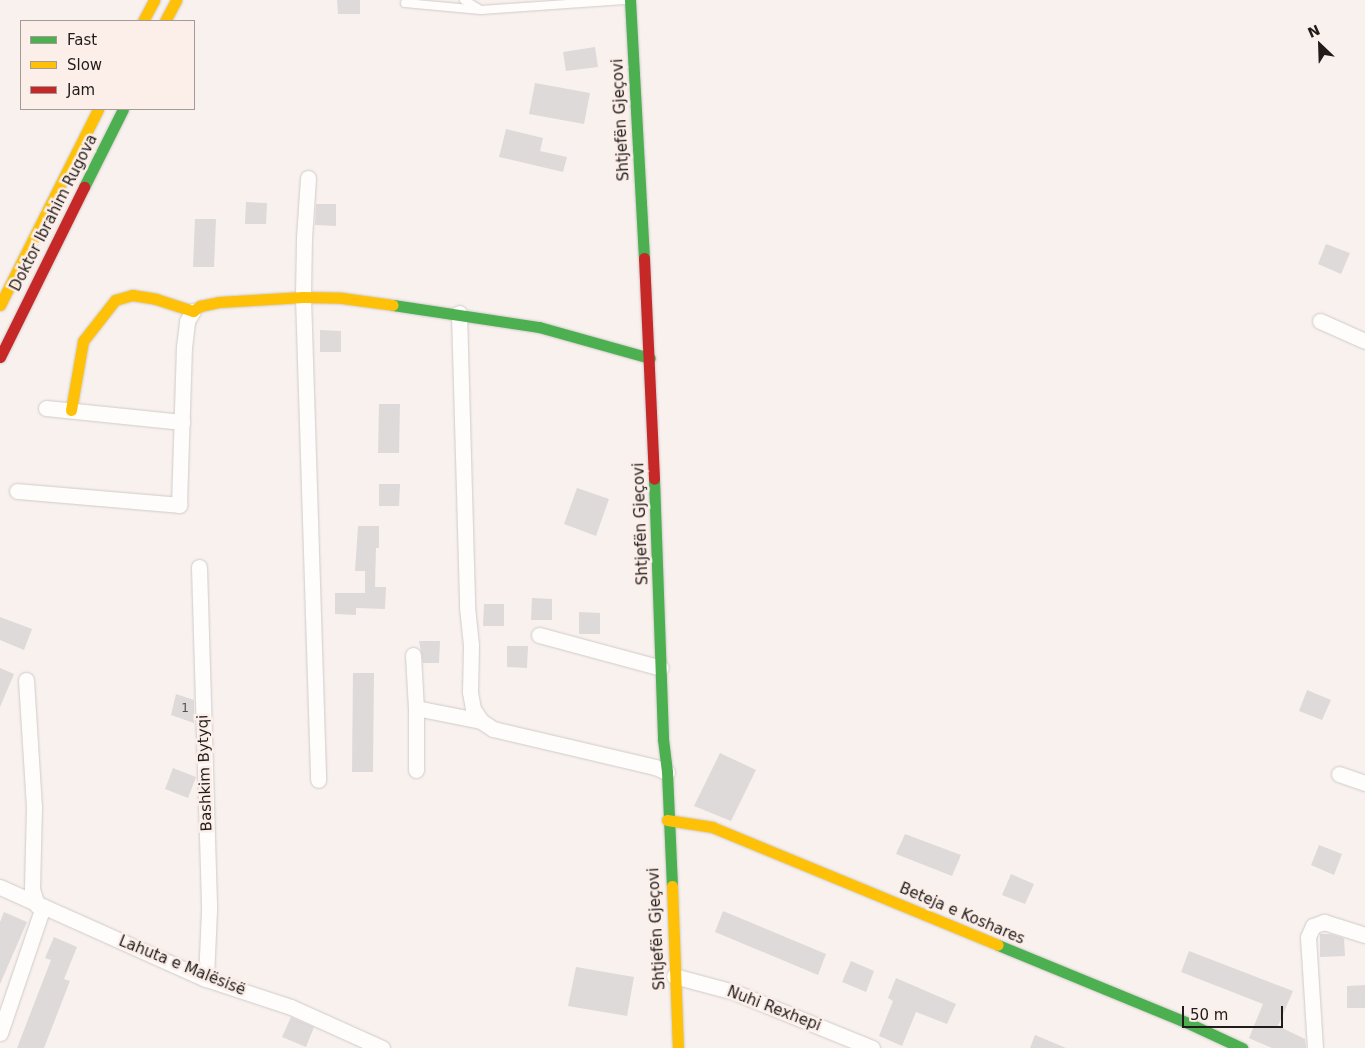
<!DOCTYPE html>
<html>
<head>
<meta charset="utf-8">
<style>
  body { margin:0 }
  #map { position:relative; width:1365px; height:1048px; overflow:hidden; background:#f8f1ee; font-family:"DejaVu Sans",sans-serif }
  div>[style] { position:absolute }
  [style*='--x'] { left:calc(var(--x)*1px); top:calc(var(--y)*1px); width:calc(var(--w)*1px); rotate:calc(var(--a)*1deg) }
  .building>* { inset:0; background:#dedada }
  .roads { filter:drop-shadow(0 0 1px #d0cbc9) drop-shadow(0 0 1px #d0cbc9) }
  .lane>* { height:8px; margin:-4px; padding:0 4px; transform-origin:4px; border-radius:4px; background:#fefdfc }
  .street>* { height:15px; margin:-7.5px; padding:0 7.5px; transform-origin:7.5px; border-radius:7.5px; background:#fefdfc }
  .fast>* { height:11px; margin:-5.5px; padding:0 5.5px; transform-origin:5.5px; border-radius:5.5px; background:#4caf50 }
  .slow>* { height:11px; margin:-5.5px; padding:0 5.5px; transform-origin:5.5px; border-radius:5.5px; background:#ffc107 }
  .jam>* { height:11px; margin:-5.5px; padding:0 5.5px; transform-origin:5.5px; border-radius:5.5px; background:#c62828 }
  span { translate:-50% -50%; white-space:nowrap; text-align:center; line-height:1.15; -webkit-text-stroke:5px #fcefea; paint-order:stroke }
  .number-label { font-size:12px; color:#524e4c }
  .number-label span { -webkit-text-stroke-width:0 }
  .street-label { font-size:15px; color:#211c1a }
  .legend { position:absolute; left:20px; top:20px; width:175px; height:90px; box-sizing:border-box; background:#fcefea; border:1px solid #a49b97; margin:0; padding:6px 9px; list-style:none; font-size:15px; color:#211c1a }
  .legend li { display:flex; align-items:center; gap:10px; height:25px }
  .legend b { width:25px; border:1px solid #a49b97 }
  .north { position:absolute; left:1295px; top:20px; width:50px; height:50px; -webkit-text-stroke:4px #fcefea; paint-order:stroke; rotate:336deg; font-size:14px; font-weight:700; line-height:20px; text-align:center; color:#211c1a }
  .north::after { content:''; display:block; margin:auto; width:18px; height:22px; background:#211c1a; clip-path:polygon(50% 0,100% 100%,50% 72%,0 100%) }
  .scale { position:absolute; left:1182px; top:1006px; width:101px; height:22px; box-sizing:border-box; border:2px solid #211c1a; border-top:0; padding-left:6px; font-size:15px; line-height:18px; white-space:nowrap; color:#211c1a; -webkit-text-stroke:4px #fcefea; paint-order:stroke }
</style>
</head>
<body>
<div id="map">
  <div class="building">
    <i style="clip-path:polygon(337px 0,360px 0,360px 14px,338px 14px)"></i>
    <i style="clip-path:polygon(595px 47px,598px 67px,566px 71px,563px 52px)"></i>
    <i style="clip-path:polygon(535px 83px,590px 93px,584px 124px,529px 114px)"></i>
    <i style="clip-path:polygon(506px 129px,543px 138px,540px 151px,567px 157px,563px 172px,499px 157px)"></i>
    <i style="clip-path:polygon(246px 202px,267px 203px,266px 224px,245px 224px)"></i>
    <i style="clip-path:polygon(316px 204px,336px 204px,336px 226px,315px 225px)"></i>
    <i style="clip-path:polygon(195px 219px,216px 219px,214px 267px,193px 267px)"></i>
    <i style="clip-path:polygon(1326px 244px,1350px 253px,1341px 274px,1318px 264px)"></i>
    <i style="clip-path:polygon(320px 330px,341px 331px,341px 352px,320px 352px)"></i>
    <i style="clip-path:polygon(379px 404px,400px 404px,399px 453px,378px 453px)"></i>
    <i style="clip-path:polygon(379px 484px,400px 484px,399px 506px,379px 506px)"></i>
    <i style="clip-path:polygon(577px 488px,609px 499px,596px 536px,564px 524px)"></i>
    <i style="clip-path:polygon(358px 526px,379px 526px,379px 548px,376px 548px,375px 587px,386px 587px,385px 609px,356px 608px,356px 615px,335px 614px,335px 593px,365px 593px,365px 571px,355px 571px)"></i>
    <i style="clip-path:polygon(532px 598px,552px 599px,552px 620px,531px 620px)"></i>
    <i style="clip-path:polygon(484px 604px,504px 604px,504px 626px,483px 626px)"></i>
    <i style="clip-path:polygon(579px 612px,600px 613px,600px 634px,579px 634px)"></i>
    <i style="clip-path:polygon(0 617px,32px 629px,24px 650px,0 640px)"></i>
    <i style="clip-path:polygon(419px 641px,440px 641px,439px 663px,423px 663px)"></i>
    <i style="clip-path:polygon(507px 646px,528px 646px,527px 668px,507px 667px)"></i>
    <i style="clip-path:polygon(0 668px,14px 674px,0 707px)"></i>
    <i style="clip-path:polygon(353px 673px,374px 673px,373px 772px,352px 772px)"></i>
    <i style="clip-path:polygon(1307px 690px,1331px 700px,1322px 720px,1299px 711px)"></i>
    <i style="clip-path:polygon(176px 694px,194px 700px,194px 723px,171px 715px)"></i>
    <i style="clip-path:polygon(720px 753px,756px 770px,731px 821px,694px 806px)"></i>
    <i style="clip-path:polygon(173px 768px,196px 777px,188px 798px,165px 789px)"></i>
    <i style="clip-path:polygon(905px 834px,961px 855px,952px 876px,896px 854px)"></i>
    <i style="clip-path:polygon(1319px 845px,1342px 854px,1334px 875px,1311px 865px)"></i>
    <i style="clip-path:polygon(1011px 874px,1034px 884px,1025px 904px,1002px 895px)"></i>
    <i style="clip-path:polygon(723px 911px,826px 954px,818px 975px,715px 932px)"></i>
    <i style="clip-path:polygon(4px 912px,27px 922px,0 984px,0 922px)"></i>
    <i style="clip-path:polygon(1320px 934px,1330px 934px,1344px 938px,1345px 956px,1320px 957px)"></i>
    <i style="clip-path:polygon(54px 937px,77px 947px,64px 979px,70px 981px,44px 1048px,17px 1048px,51px 960px,45px 958px)"></i>
    <i style="clip-path:polygon(1189px 951px,1293px 991px,1278px 1026px,1305px 1039px,1306px 1048px,1272px 1048px,1251px 1039px,1249px 1038px,1263px 1004px,1181px 972px)"></i>
    <i style="clip-path:polygon(851px 961px,874px 971px,866px 992px,842px 982px)"></i>
    <i style="clip-path:polygon(576px 967px,634px 977px,627px 1016px,568px 1006px)"></i>
    <i style="clip-path:polygon(896px 978px,956px 1004px,947px 1024px,916px 1012px,902px 1046px,879px 1036px,893px 1001px,888px 998px)"></i>
    <i style="clip-path:polygon(1365px 985px,1365px 1008px,1347px 1008px,1347px 986px)"></i>
    <i style="clip-path:polygon(291px 1017px,314px 1027px,306px 1047px,282px 1037px)"></i>
    <i style="clip-path:polygon(1035px 1035px,1066px 1048px,1030px 1048px)"></i>
  </div>
  <div class="roads">
    <div class="lane">
      <i style="--x:464;--y:0;--w:17;--a:31"></i>
      <i style="--x:405;--y:3;--w:76;--a:5.3"></i>
      <i style="--x:481;--y:10;--w:144;--a:-4"></i>
    </div>
    <div class="street">
      <i style="--x:308;--y:178;--w:60;--a:93.8"></i>
      <i style="--x:304;--y:238;--w:59;--a:91"></i>
      <i style="--x:303;--y:297;--w:483;--a:88.2"></i>
      <i style="--x:459;--y:313;--w:294;--a:88.4"></i>
      <i style="--x:467;--y:607;--w:38;--a:84"></i>
      <i style="--x:471;--y:645;--w:47;--a:91.2"></i>
      <i style="--x:470;--y:692;--w:17;--a:80"></i>
      <i style="--x:473;--y:709;--w:14;--a:56"></i>
      <i style="--x:481;--y:721;--w:14;--a:34"></i>
      <i style="--x:493;--y:729;--w:166;--a:13.2"></i>
      <i style="--x:655;--y:767;--w:13;--a:23"></i>
      <i style="--x:1320;--y:321;--w:49;--a:24"></i>
      <i style="--x:46;--y:408;--w:137;--a:5.9"></i>
      <i style="--x:17;--y:491;--w:163;--a:4.9"></i>
      <i style="--x:179;--y:505;--w:158;--a:-88.2"></i>
      <i style="--x:184;--y:347;--w:26;--a:-83"></i>
      <i style="--x:187;--y:321;--w:12;--a:-59"></i>
      <i style="--x:199;--y:567;--w:343;--a:88.3"></i>
      <i style="--x:209;--y:910;--w:69;--a:92.5"></i>
      <i style="--x:539;--y:635;--w:126;--a:15.1"></i>
      <i style="--x:413;--y:655;--w:53;--a:86.8"></i>
      <i style="--x:26;--y:680;--w:127;--a:86.4"></i>
      <i style="--x:34;--y:807;--w:82;--a:91.4"></i>
      <i style="--x:32;--y:889;--w:17;--a:73"></i>
      <i style="--x:416;--y:770;--w:62;--a:-90"></i>
      <i style="--x:416;--y:708;--w:66;--a:11.3"></i>
      <i style="--x:1339;--y:774;--w:28;--a:19"></i>
      <i style="--x:0;--y:887;--w:226;--a:24.1"></i>
      <i style="--x:206;--y:979;--w:89;--a:18.2"></i>
      <i style="--x:291;--y:1007;--w:100;--a:24.3"></i>
      <i style="--x:674;--y:976;--w:62;--a:14.9"></i>
      <i style="--x:734;--y:992;--w:149;--a:22.1"></i>
      <i style="--x:0;--y:1033;--w:133;--a:-71.2"></i>
      <i style="--x:1315;--y:1048;--w:111;--a:-93.6"></i>
      <i style="--x:1308;--y:937;--w:12;--a:-66"></i>
      <i style="--x:1313;--y:926;--w:12;--a:-20"></i>
      <i style="--x:1324;--y:922;--w:43;--a:17.6"></i>
    </div>
    <div class="fast">
      <i style="--x:630;--y:0;--w:258;--a:86.9"></i>
      <i style="--x:84;--y:187;--w:87;--a:-63.4"></i>
      <i style="--x:393;--y:305;--w:148;--a:8.6"></i>
      <i style="--x:539;--y:327;--w:115;--a:15.6"></i>
      <i style="--x:654;--y:479;--w:260;--a:88"></i>
      <i style="--x:663;--y:739;--w:33;--a:83"></i>
      <i style="--x:667;--y:772;--w:114;--a:87.5"></i>
      <i style="--x:998;--y:945;--w:205;--a:22.3"></i>
      <i style="--x:1188;--y:1023;--w:60;--a:24.8"></i>
    </div>
    <div class="slow">
      <i style="--x:143;--y:21;--w:24;--a:-62"></i>
      <i style="--x:165;--y:21;--w:24;--a:-62"></i>
      <i style="--x:0;--y:305;--w:219;--a:-63.4"></i>
      <i style="--x:71;--y:410;--w:70;--a:-80.1"></i>
      <i style="--x:83;--y:341;--w:52;--a:-52"></i>
      <i style="--x:115;--y:300;--w:18;--a:-16"></i>
      <i style="--x:132;--y:295;--w:24;--a:9"></i>
      <i style="--x:156;--y:299;--w:39;--a:18"></i>
      <i style="--x:193;--y:311;--w:9;--a:-36"></i>
      <i style="--x:200;--y:306;--w:19;--a:-12"></i>
      <i style="--x:219;--y:302;--w:84;--a:-3.4"></i>
      <i style="--x:303;--y:297;--w:39;--a:1"></i>
      <i style="--x:342;--y:298;--w:51;--a:7.8"></i>
      <i style="--x:667;--y:820;--w:46;--a:8.8"></i>
      <i style="--x:712;--y:827;--w:309;--a:22.4"></i>
      <i style="--x:672;--y:886;--w:162;--a:87.9"></i>
    </div>
    <div class="jam">
      <i style="--x:644;--y:258;--w:221;--a:87.4"></i>
      <i style="--x:0;--y:357;--w:190;--a:-63.7"></i>
    </div>
  </div>
  <div class="number-label">
    <span style="left:185px;top:709px">1</span>
  </div>
  <div class="street-label">
    <span style="left:621px;top:120px;rotate:-93deg">Shtjefën Gjeçovi</span>
    <span style="left:54px;top:213px;rotate:-63deg">Doktor Ibrahim Rugova</span>
    <span style="left:641px;top:524px;rotate:-92deg">Shtjefën Gjeçovi</span>
    <span style="left:205px;top:773px;rotate:-92deg">Bashkim Bytyqi</span>
    <span style="left:962px;top:914px;rotate:23deg">Beteja e Koshares</span>
    <span style="left:657px;top:929px;rotate:-93deg">Shtjefën Gjeçovi</span>
    <span style="left:182px;top:966px;rotate:22deg">Lahuta e Malësisë</span>
    <span style="left:774px;top:1009px;rotate:21deg">Nuhi Rexhepi</span>
  </div>
  <ul class="legend">
  <li><b style="height:6px;background:#4caf50"></b>Fast</li>
  <li><b style="height:6px;background:#ffc107"></b>Slow</li>
  <li><b style="height:6px;background:#c62828"></b>Jam</li>
  </ul>
  <div class="north">N</div>
  <div class="scale">50 m</div>
</div>
</body>
</html>
